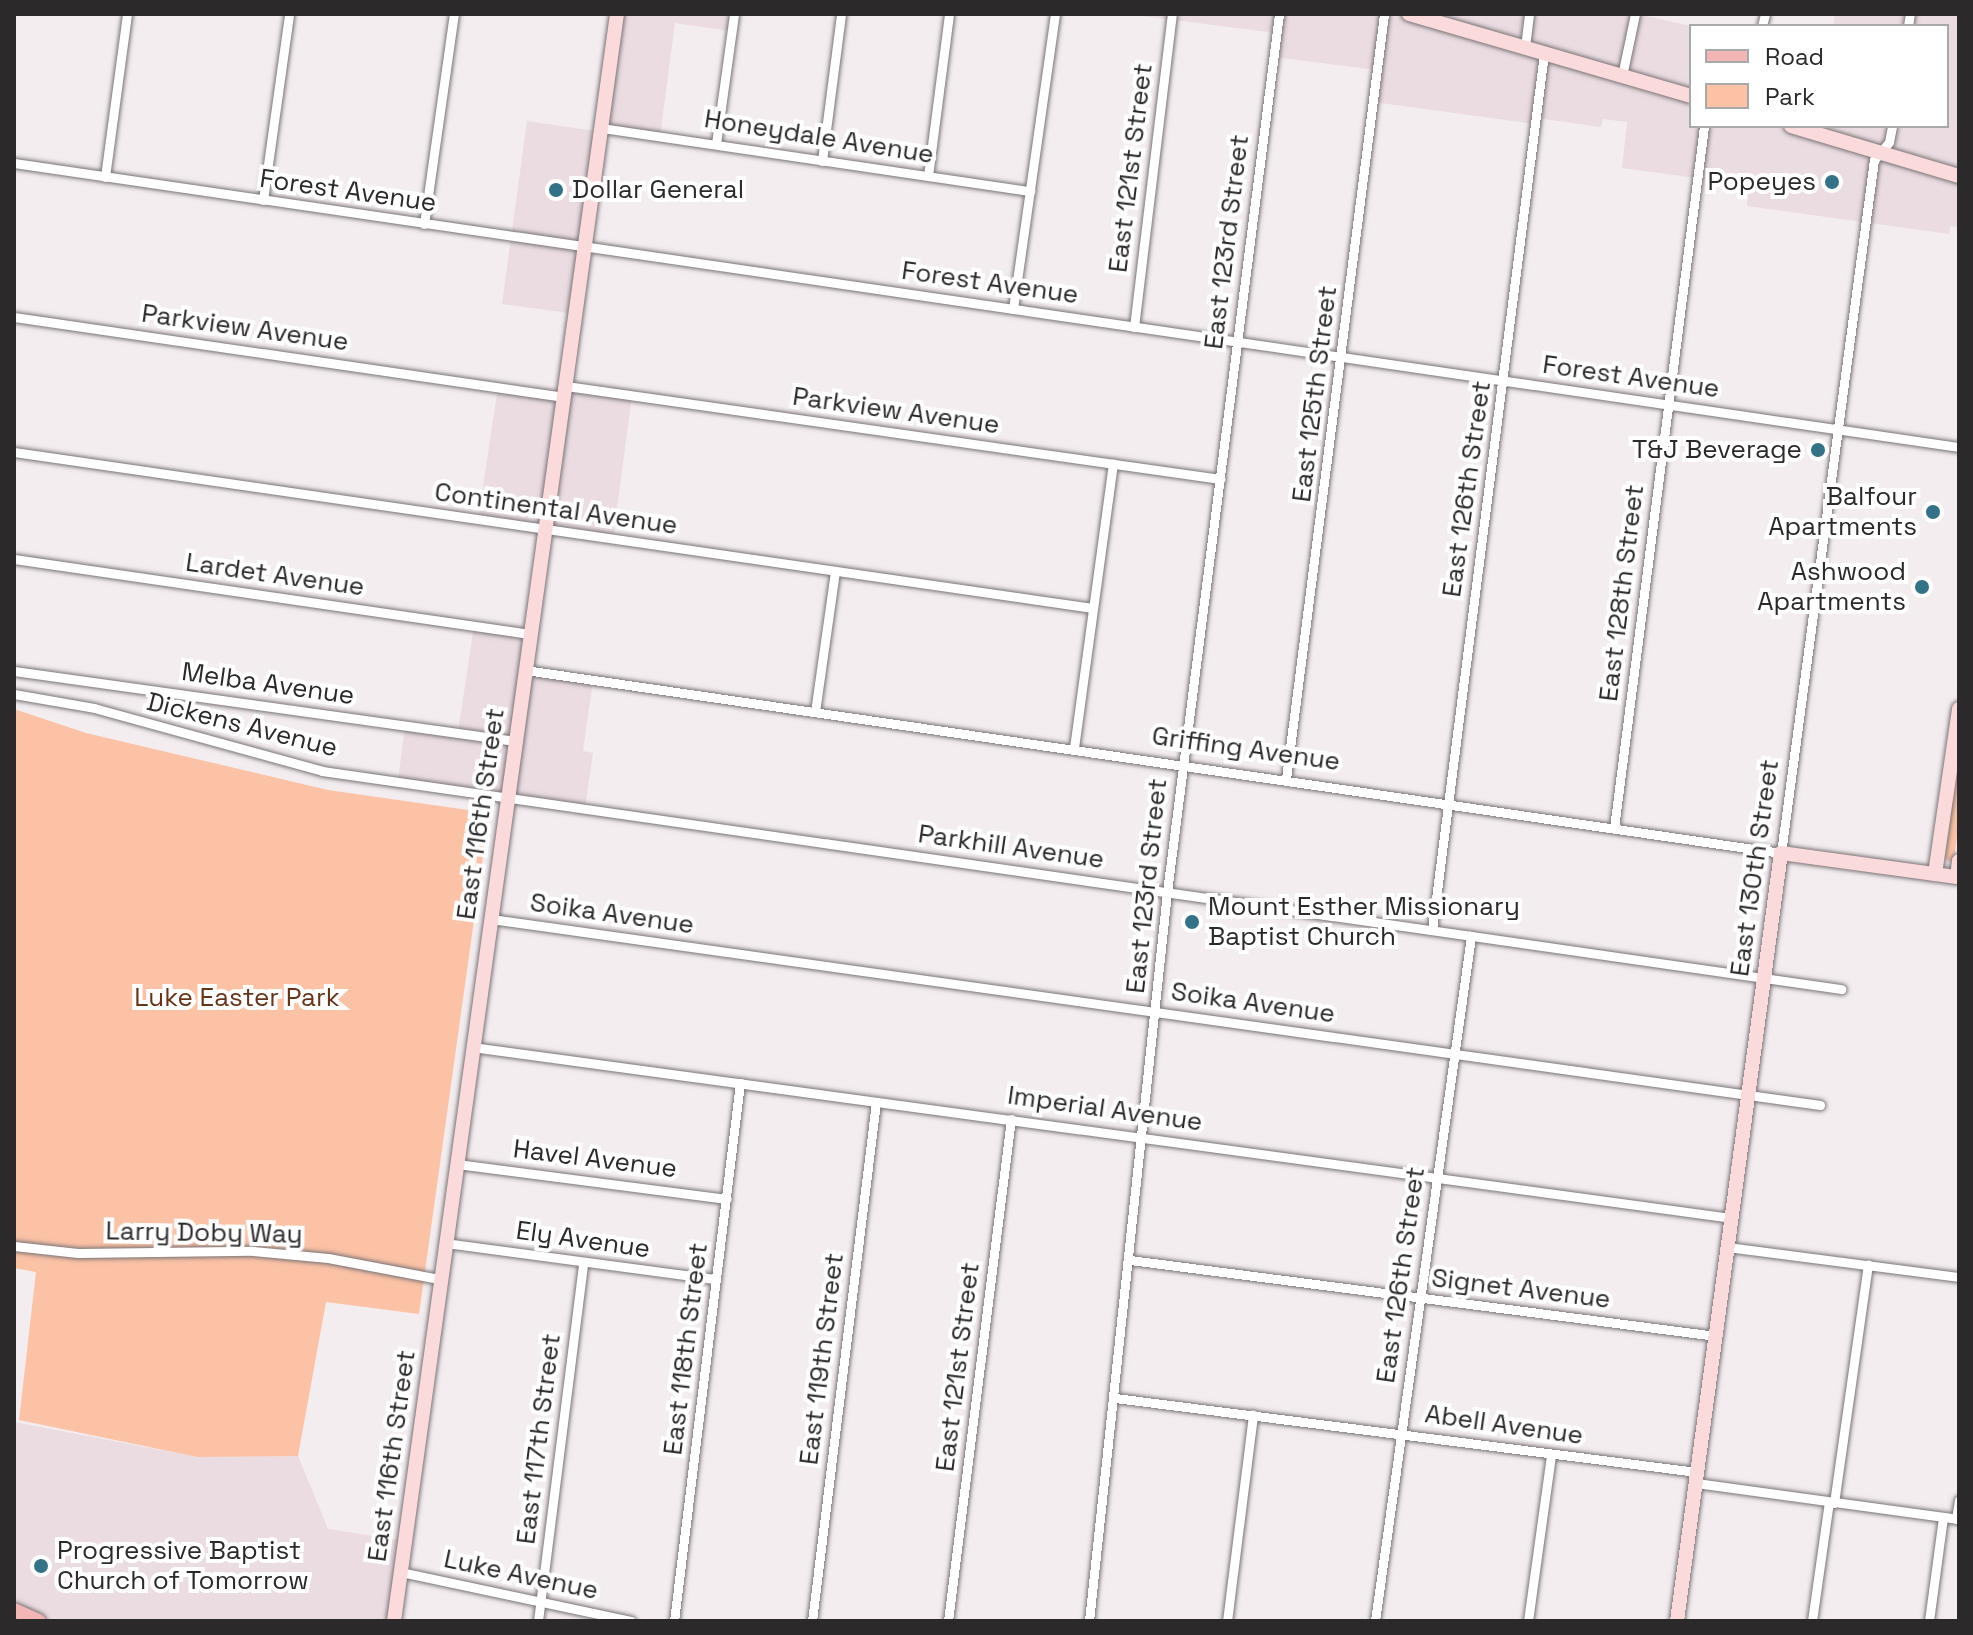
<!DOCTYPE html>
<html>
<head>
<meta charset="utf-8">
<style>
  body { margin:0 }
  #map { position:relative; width:1973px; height:1635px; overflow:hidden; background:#f3edef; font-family:"Space Grotesk",sans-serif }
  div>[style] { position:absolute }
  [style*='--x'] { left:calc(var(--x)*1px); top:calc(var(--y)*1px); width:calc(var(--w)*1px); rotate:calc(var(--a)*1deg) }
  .built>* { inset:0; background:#eadce0 }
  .green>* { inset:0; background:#fbc2a6 }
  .roads { filter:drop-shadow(0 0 2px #7a7476) drop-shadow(0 0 2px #7a7476) }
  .street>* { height:9px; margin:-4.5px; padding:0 4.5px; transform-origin:4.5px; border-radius:4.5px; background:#fff }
  .secondary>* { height:14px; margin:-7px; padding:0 7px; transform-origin:7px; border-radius:7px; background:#fadada }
  .primary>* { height:14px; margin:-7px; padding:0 7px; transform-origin:7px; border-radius:7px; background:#f4b5b5 }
  .dots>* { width:22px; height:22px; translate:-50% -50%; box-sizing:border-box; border:4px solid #fff; border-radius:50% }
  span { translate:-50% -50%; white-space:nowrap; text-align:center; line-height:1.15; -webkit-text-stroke:8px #fff; paint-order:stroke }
  .street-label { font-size:26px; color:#2b292a }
  .poi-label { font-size:26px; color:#2b292a }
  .right { translate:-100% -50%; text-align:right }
  .left { translate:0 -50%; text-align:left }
  .park-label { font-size:26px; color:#673418 }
  .frame { position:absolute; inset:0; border:16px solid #2b292a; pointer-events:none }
  .legend { position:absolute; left:1689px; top:24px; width:260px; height:104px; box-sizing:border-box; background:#fff; border:2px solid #aaa9aa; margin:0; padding:10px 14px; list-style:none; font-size:24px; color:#2b292a }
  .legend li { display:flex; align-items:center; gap:16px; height:40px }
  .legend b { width:40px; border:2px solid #aaa9aa }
</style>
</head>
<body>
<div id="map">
  <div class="built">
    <i style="clip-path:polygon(617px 14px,734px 14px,731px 31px,675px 23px,660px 136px,602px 128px)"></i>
    <i style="clip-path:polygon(1127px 14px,1638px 14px,1691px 26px,1691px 126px,1947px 126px,1947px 26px,1833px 26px,1835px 14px,1959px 14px,1959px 227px,1950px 226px,1949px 234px,1747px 206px,1749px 185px,1622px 168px,1627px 122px,1603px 119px,1601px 127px,1537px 118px,1535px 124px,1373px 102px,1377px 70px,1274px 57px,1276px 33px)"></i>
    <i style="clip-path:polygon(527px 121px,602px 132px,576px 314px,502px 304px)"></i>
    <i style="clip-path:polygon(566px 386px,632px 395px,613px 539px,478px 520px,498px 387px,564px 397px)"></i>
    <i style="clip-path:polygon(474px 626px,530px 634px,525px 670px,593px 680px,583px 751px,593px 753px,585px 807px,398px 780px,405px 726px,458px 732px)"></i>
    <i style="clip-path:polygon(14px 1422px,197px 1457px,298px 1456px,328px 1529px,405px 1541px,394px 1621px,39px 1621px,14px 1610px)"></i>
  </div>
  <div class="green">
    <i style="clip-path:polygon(14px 709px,86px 733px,328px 790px,489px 813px,419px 1314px,326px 1302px,298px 1456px,197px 1457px,19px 1420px,36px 1272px,14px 1268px)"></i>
    <i style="clip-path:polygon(1959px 752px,1959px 823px,1954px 859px,1949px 862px,1944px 857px)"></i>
  </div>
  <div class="roads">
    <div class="street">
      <i style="--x:1762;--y:26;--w:12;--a:-76"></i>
      <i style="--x:1908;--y:26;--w:12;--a:-81"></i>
      <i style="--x:1525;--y:47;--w:33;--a:-83"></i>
      <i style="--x:1622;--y:76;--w:63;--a:-78.2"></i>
      <i style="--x:602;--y:128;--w:433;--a:8.4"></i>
      <i style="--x:716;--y:144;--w:131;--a:-82.1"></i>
      <i style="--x:822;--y:161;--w:148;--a:-82.6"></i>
      <i style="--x:14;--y:163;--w:1966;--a:8.31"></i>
      <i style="--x:928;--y:176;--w:163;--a:-82.6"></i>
      <i style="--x:105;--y:177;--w:164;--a:-82.3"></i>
      <i style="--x:263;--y:200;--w:188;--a:-82"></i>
      <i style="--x:424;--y:224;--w:212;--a:-81.9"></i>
      <i style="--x:1013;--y:309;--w:298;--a:-81.9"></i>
      <i style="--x:14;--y:317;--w:556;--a:8.28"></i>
      <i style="--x:1134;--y:327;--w:315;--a:-83.1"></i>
      <i style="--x:566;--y:386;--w:661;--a:8.09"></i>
      <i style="--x:14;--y:452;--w:1090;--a:8.23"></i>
      <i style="--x:14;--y:559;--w:521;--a:8.27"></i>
      <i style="--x:525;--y:670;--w:1269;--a:8.29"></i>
      <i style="--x:1781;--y:853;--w:699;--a:-82.36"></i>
      <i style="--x:1874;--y:160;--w:23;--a:-50"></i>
      <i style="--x:1889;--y:142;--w:16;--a:-79"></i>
      <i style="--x:14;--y:671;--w:506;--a:7.95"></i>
      <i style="--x:14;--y:694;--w:81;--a:9.9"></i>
      <i style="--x:94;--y:708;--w:237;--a:15.4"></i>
      <i style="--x:322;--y:771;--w:1535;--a:8.17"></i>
      <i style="--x:815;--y:712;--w:142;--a:-81.9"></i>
      <i style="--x:1074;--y:748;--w:287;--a:-82.2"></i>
      <i style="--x:1286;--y:779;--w:771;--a:-82.7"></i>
      <i style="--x:1614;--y:828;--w:708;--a:-82.69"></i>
      <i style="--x:491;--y:919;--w:1342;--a:7.97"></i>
      <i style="--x:1432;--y:930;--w:884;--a:-82.72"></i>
      <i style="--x:472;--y:1047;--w:1272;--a:7.73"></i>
      <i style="--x:457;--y:1164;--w:272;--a:7.4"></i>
      <i style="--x:445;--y:1243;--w:273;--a:7.6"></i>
      <i style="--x:14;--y:1246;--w:64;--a:6.2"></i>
      <i style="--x:78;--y:1253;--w:175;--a:-0.7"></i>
      <i style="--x:253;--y:1251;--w:75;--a:5.3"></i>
      <i style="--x:328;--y:1258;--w:113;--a:10.7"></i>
      <i style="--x:1728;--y:1247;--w:233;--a:7.4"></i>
      <i style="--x:1130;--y:1260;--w:591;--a:7.39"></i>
      <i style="--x:1115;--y:1398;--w:587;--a:7.25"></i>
      <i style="--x:1696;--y:1483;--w:265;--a:7.8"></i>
      <i style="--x:1834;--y:1503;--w:241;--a:-81.9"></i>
      <i style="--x:1956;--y:1519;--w:19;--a:-81"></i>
      <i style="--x:401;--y:1572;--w:235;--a:12"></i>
      <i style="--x:538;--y:1621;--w:361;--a:-82.8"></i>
      <i style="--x:674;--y:1621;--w:542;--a:-83.01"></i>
      <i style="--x:812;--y:1621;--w:523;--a:-82.97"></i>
      <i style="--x:948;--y:1621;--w:506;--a:-82.85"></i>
      <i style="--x:1089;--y:1621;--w:733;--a:-83.89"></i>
      <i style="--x:1167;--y:892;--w:885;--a:-82.73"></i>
      <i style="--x:1227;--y:1621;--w:208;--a:-82.8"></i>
      <i style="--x:1375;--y:1621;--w:692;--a:-82.02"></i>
      <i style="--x:1528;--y:1621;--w:168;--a:-82.1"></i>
      <i style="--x:1812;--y:1621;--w:120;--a:-81.9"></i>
      <i style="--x:1929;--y:1621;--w:105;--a:-82.3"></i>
    </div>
    <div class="secondary">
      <i style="--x:1409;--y:14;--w:294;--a:16.2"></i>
      <i style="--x:1791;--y:126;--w:175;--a:16.6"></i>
      <i style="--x:1935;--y:874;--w:167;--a:-81.7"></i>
      <i style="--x:394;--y:1621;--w:1622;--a:-82.1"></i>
      <i style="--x:1677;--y:1621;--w:775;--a:-82.29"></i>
      <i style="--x:1781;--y:853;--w:178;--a:7.8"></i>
      <i style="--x:1957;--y:877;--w:16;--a:-83"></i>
    </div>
    <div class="primary">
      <i style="--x:14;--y:1610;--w:27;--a:24"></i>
    </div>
  </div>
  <div class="dots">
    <i style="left:1832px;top:182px;background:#337287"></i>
    <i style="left:556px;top:190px;background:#337287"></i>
    <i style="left:1818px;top:450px;background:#337287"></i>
    <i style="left:1933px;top:512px;background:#337287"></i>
    <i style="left:1922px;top:587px;background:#337287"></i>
    <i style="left:1192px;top:922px;background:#337287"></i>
    <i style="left:41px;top:1566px;background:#337287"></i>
  </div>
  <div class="street-label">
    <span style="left:819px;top:137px;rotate:9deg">Honeydale Avenue</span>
    <span style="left:1131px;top:168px;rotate:-83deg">East 121st Street</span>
    <span style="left:348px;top:191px;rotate:8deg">Forest Avenue</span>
    <span style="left:1227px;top:242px;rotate:-83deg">East 123rd Street</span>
    <span style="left:990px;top:283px;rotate:8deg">Forest Avenue</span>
    <span style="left:245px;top:328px;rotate:8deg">Parkview Avenue</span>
    <span style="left:1631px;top:377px;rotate:8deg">Forest Avenue</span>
    <span style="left:1315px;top:394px;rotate:-83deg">East 125th Street</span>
    <span style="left:896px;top:411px;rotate:8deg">Parkview Avenue</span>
    <span style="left:1467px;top:489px;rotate:-82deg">East 126th Street</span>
    <span style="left:556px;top:509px;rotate:8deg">Continental Avenue</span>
    <span style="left:275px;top:575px;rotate:8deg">Lardet Avenue</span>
    <span style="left:1622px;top:593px;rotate:-83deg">East 128th Street</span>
    <span style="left:268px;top:684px;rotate:8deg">Melba Avenue</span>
    <span style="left:242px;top:725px;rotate:14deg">Dickens Avenue</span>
    <span style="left:1246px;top:749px;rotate:8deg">Griffing Avenue</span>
    <span style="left:481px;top:814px;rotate:-82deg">East 116th Street</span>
    <span style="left:1011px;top:847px;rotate:8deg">Parkhill Avenue</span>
    <span style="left:1755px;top:868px;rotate:-82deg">East 130th Street</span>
    <span style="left:1147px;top:886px;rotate:-84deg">East 123rd Street</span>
    <span style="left:612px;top:914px;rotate:8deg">Soika Avenue</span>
    <span style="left:1253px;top:1003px;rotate:8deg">Soika Avenue</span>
    <span style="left:1105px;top:1109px;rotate:8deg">Imperial Avenue</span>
    <span style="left:595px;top:1159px;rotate:7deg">Havel Avenue</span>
    <span style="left:204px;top:1233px;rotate:1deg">Larry Doby Way</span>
    <span style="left:583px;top:1240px;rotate:8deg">Ely Avenue</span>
    <span style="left:1401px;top:1275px;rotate:-82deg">East 126th Street</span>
    <span style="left:1521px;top:1289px;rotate:7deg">Signet Avenue</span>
    <span style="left:686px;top:1349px;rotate:-83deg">East 118th Street</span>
    <span style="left:822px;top:1359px;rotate:-83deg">East 119th Street</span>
    <span style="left:958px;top:1367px;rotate:-83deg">East 121st Street</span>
    <span style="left:1504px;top:1425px;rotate:8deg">Abell Avenue</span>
    <span style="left:539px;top:1439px;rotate:-83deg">East 117th Street</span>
    <span style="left:392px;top:1456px;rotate:-82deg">East 116th Street</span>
    <span style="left:521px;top:1575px;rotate:12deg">Luke Avenue</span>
  </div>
  <div class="poi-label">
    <span class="right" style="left:1816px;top:182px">Popeyes</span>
    <span class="left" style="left:572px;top:190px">Dollar General</span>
    <span class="right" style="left:1802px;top:450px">T&amp;J Beverage</span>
    <span class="right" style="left:1917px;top:512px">Balfour<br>Apartments</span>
    <span class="right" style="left:1906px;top:587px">Ashwood<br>Apartments</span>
    <span class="left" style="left:1208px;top:922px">Mount Esther Missionary<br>Baptist Church</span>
    <span class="left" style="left:57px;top:1566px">Progressive Baptist<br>Church of Tomorrow</span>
  </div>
  <div class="park-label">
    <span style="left:237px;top:998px">Luke Easter Park</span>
  </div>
  <div class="frame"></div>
  <ul class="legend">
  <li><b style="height:10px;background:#f4b5b5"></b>Road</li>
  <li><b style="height:22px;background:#fbc2a6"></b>Park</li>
  </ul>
</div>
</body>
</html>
